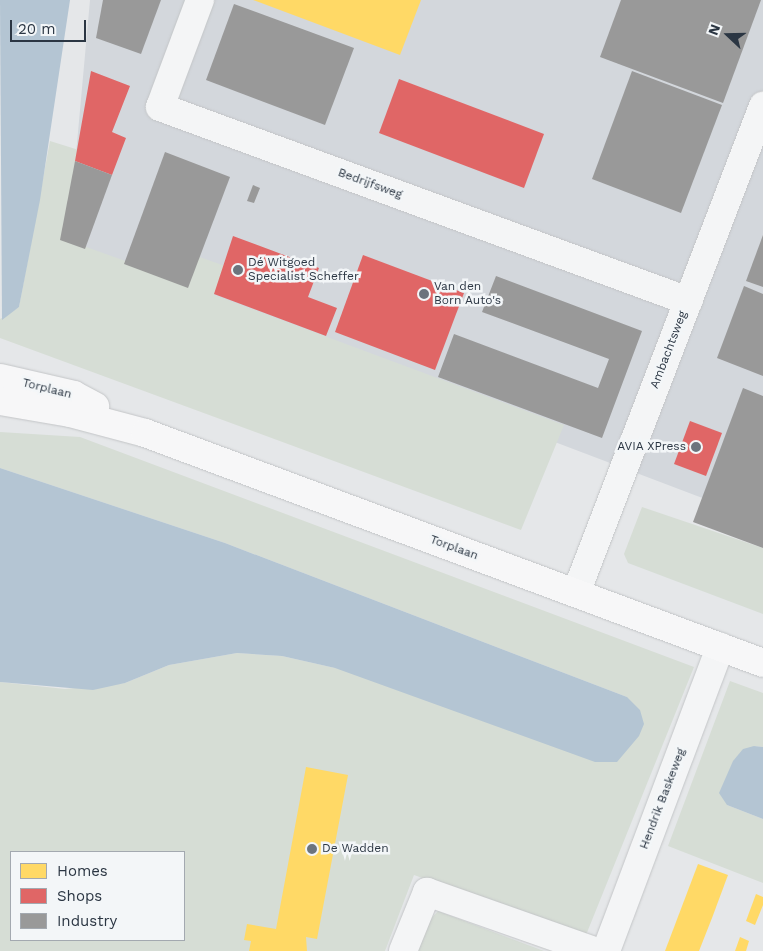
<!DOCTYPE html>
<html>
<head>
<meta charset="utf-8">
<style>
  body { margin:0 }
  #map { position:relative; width:763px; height:951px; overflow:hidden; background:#e5e7e9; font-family:"Work Sans",sans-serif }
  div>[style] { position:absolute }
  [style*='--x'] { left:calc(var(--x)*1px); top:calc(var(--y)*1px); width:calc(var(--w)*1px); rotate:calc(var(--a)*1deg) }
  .built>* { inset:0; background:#d3d7dc }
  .green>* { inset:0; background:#d6ddd5 }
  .water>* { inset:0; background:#b4c5d3 }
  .homes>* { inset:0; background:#ffd966 }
  .shops>* { inset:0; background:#e06666 }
  .industry>* { inset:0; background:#999 }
  .roads { filter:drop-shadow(0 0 1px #c3c5c7) drop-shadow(0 0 1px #c3c5c7) }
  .street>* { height:28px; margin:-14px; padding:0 14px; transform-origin:14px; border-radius:14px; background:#f4f5f6 }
  .secondary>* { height:28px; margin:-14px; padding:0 14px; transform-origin:14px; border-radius:14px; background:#f7f7f8 }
  .dots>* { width:14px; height:14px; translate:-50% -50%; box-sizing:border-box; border:2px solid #f3f6f8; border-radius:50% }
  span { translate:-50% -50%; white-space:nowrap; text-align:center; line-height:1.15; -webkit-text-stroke:5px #f3f6f8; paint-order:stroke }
  .street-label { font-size:12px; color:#2b3643 }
  .poi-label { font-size:12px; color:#2b3643 }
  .left { translate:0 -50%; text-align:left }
  .right { translate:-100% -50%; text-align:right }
  .legend { position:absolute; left:10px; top:851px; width:175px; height:90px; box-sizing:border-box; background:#f3f6f8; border:1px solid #a3a9b0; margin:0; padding:6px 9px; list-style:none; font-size:15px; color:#2b3643 }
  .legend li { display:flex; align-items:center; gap:10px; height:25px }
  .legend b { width:25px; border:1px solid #a3a9b0 }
  .north { position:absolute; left:703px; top:10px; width:50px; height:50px; -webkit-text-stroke:4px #f3f6f8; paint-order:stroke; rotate:291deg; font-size:14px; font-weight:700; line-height:20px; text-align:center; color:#2b3643 }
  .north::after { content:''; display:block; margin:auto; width:18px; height:22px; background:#2b3643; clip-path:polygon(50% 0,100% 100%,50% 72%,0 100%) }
  .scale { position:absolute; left:10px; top:20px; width:76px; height:22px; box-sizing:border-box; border:2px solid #2b3643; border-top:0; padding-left:6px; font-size:15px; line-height:18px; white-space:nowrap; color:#2b3643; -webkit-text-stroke:4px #f3f6f8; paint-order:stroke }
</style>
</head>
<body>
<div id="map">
  <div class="built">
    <i style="clip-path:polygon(90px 0,763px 0,763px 521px,497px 420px,66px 264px)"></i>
  </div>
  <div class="green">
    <i style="clip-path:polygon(50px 141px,82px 151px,64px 239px,184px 282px,194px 255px,225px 266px,214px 295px,564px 425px,521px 530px,0 338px,0 319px,19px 307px)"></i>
    <i style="clip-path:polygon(evenodd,0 432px,80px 437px,694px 667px,586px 935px,414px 875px,385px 951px,0 951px,0 682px,65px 689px,125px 683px,169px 665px,237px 653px,282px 656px,335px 668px,627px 697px,225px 543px,0 468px,0 432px,11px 852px,184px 852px,184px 940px,11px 940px,11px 852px)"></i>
    <i style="clip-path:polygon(642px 507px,763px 548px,763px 614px,628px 563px,624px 554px)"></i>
    <i style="clip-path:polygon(730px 681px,763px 693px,763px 747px,754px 746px,727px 805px,763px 819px,763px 883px,668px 846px)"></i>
    <i style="clip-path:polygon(438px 911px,544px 951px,409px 951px,414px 937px)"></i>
  </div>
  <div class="water">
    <i style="clip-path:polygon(0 0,70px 0,40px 200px,19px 307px,2px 320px)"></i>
    <i style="clip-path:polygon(0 468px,225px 543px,627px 697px,640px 710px,644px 724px,639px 736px,617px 762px,595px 762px,335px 668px,282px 656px,237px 653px,169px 665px,125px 683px,93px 690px,0 682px)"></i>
    <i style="clip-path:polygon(754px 746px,763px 747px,763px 819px,727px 805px,719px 793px,733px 761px,743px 749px)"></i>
  </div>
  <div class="homes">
    <i style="clip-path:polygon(253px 0,421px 0,400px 55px)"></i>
    <i style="clip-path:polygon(306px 767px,348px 775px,317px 939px,306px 937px,307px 951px,249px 951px,251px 941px,244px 940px,247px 924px,276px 929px)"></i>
    <i style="clip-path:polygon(698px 864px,728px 875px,712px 918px,699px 951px,665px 951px)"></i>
    <i style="clip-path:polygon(756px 894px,763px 897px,763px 905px,755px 925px,746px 921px)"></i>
    <i style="clip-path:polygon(740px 937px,749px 941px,746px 951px,735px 951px)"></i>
  </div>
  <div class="shops">
    <i style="clip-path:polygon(91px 71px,130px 86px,112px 132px,126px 138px,112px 175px,75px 161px)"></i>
    <i style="clip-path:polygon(399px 79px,544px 134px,524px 188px,379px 133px)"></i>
    <i style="clip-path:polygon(233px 236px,319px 268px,308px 297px,337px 308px,326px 336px,214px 294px)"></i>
    <i style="clip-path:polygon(363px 255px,464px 293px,435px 370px,335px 332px)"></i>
    <i style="clip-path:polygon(690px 421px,722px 433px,706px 476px,674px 464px)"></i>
  </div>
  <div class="industry">
    <i style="clip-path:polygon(103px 0,161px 0,141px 54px,96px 38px)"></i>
    <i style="clip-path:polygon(621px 0,761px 0,723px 103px,600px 57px)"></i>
    <i style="clip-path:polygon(234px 4px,354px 48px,325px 125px,206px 80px)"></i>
    <i style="clip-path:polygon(632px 71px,722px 105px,681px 213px,592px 179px)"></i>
    <i style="clip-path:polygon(165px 152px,230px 177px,188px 288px,124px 264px)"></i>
    <i style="clip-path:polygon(75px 161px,112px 175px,85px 249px,60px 240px)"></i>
    <i style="clip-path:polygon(253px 185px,260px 188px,254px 203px,247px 201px)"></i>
    <i style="clip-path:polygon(763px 235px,763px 287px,746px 281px)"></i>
    <i style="clip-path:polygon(496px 276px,642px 331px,602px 438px,438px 377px,454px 334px,598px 388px,609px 359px,482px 312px)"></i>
    <i style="clip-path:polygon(744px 286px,763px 294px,763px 376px,717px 358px)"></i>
    <i style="clip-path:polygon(743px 388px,763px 396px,763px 548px,693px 522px)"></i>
  </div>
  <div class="roads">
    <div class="street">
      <i style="--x:200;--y:0;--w:114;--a:110.5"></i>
      <i style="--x:160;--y:107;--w:563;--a:20.17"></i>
      <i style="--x:576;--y:593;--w:522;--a:-68.99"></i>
      <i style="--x:403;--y:951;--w:64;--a:-67.9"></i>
      <i style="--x:427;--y:892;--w:178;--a:19.4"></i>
      <i style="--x:606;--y:951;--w:325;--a:-69.4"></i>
    </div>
    <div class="secondary">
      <i style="--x:0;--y:378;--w:76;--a:12.9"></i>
      <i style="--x:74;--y:395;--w:24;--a:28"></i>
      <i style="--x:0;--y:401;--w:71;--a:9.7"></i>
      <i style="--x:70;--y:413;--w:78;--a:14.9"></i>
      <i style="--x:145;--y:433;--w:659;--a:20.41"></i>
    </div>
  </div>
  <div class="dots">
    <i style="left:238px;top:270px;background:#6c747d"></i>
    <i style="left:424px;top:294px;background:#6c747d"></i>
    <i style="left:696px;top:447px;background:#6c747d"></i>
    <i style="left:312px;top:849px;background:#6c747d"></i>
  </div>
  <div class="street-label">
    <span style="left:370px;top:184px;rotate:20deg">Bedrijfsweg</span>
    <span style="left:669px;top:350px;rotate:-69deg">Ambachtsweg</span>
    <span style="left:47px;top:389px;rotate:14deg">Torplaan</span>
    <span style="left:454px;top:548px;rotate:20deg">Torplaan</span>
    <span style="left:663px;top:799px;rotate:-69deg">Hendrik Baskeweg</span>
  </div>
  <div class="poi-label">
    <span class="left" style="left:248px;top:270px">Dé Witgoed<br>Specialist Scheffer</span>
    <span class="left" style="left:434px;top:294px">Van den<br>Born Auto's</span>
    <span class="right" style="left:686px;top:447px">AVIA XPress</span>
    <span class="left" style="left:322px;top:849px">De Wadden</span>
  </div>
  <ul class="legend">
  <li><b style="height:14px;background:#ffd966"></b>Homes</li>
  <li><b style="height:14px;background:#e06666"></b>Shops</li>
  <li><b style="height:14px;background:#999"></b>Industry</li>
  </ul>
  <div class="north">N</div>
  <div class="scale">20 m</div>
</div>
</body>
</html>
